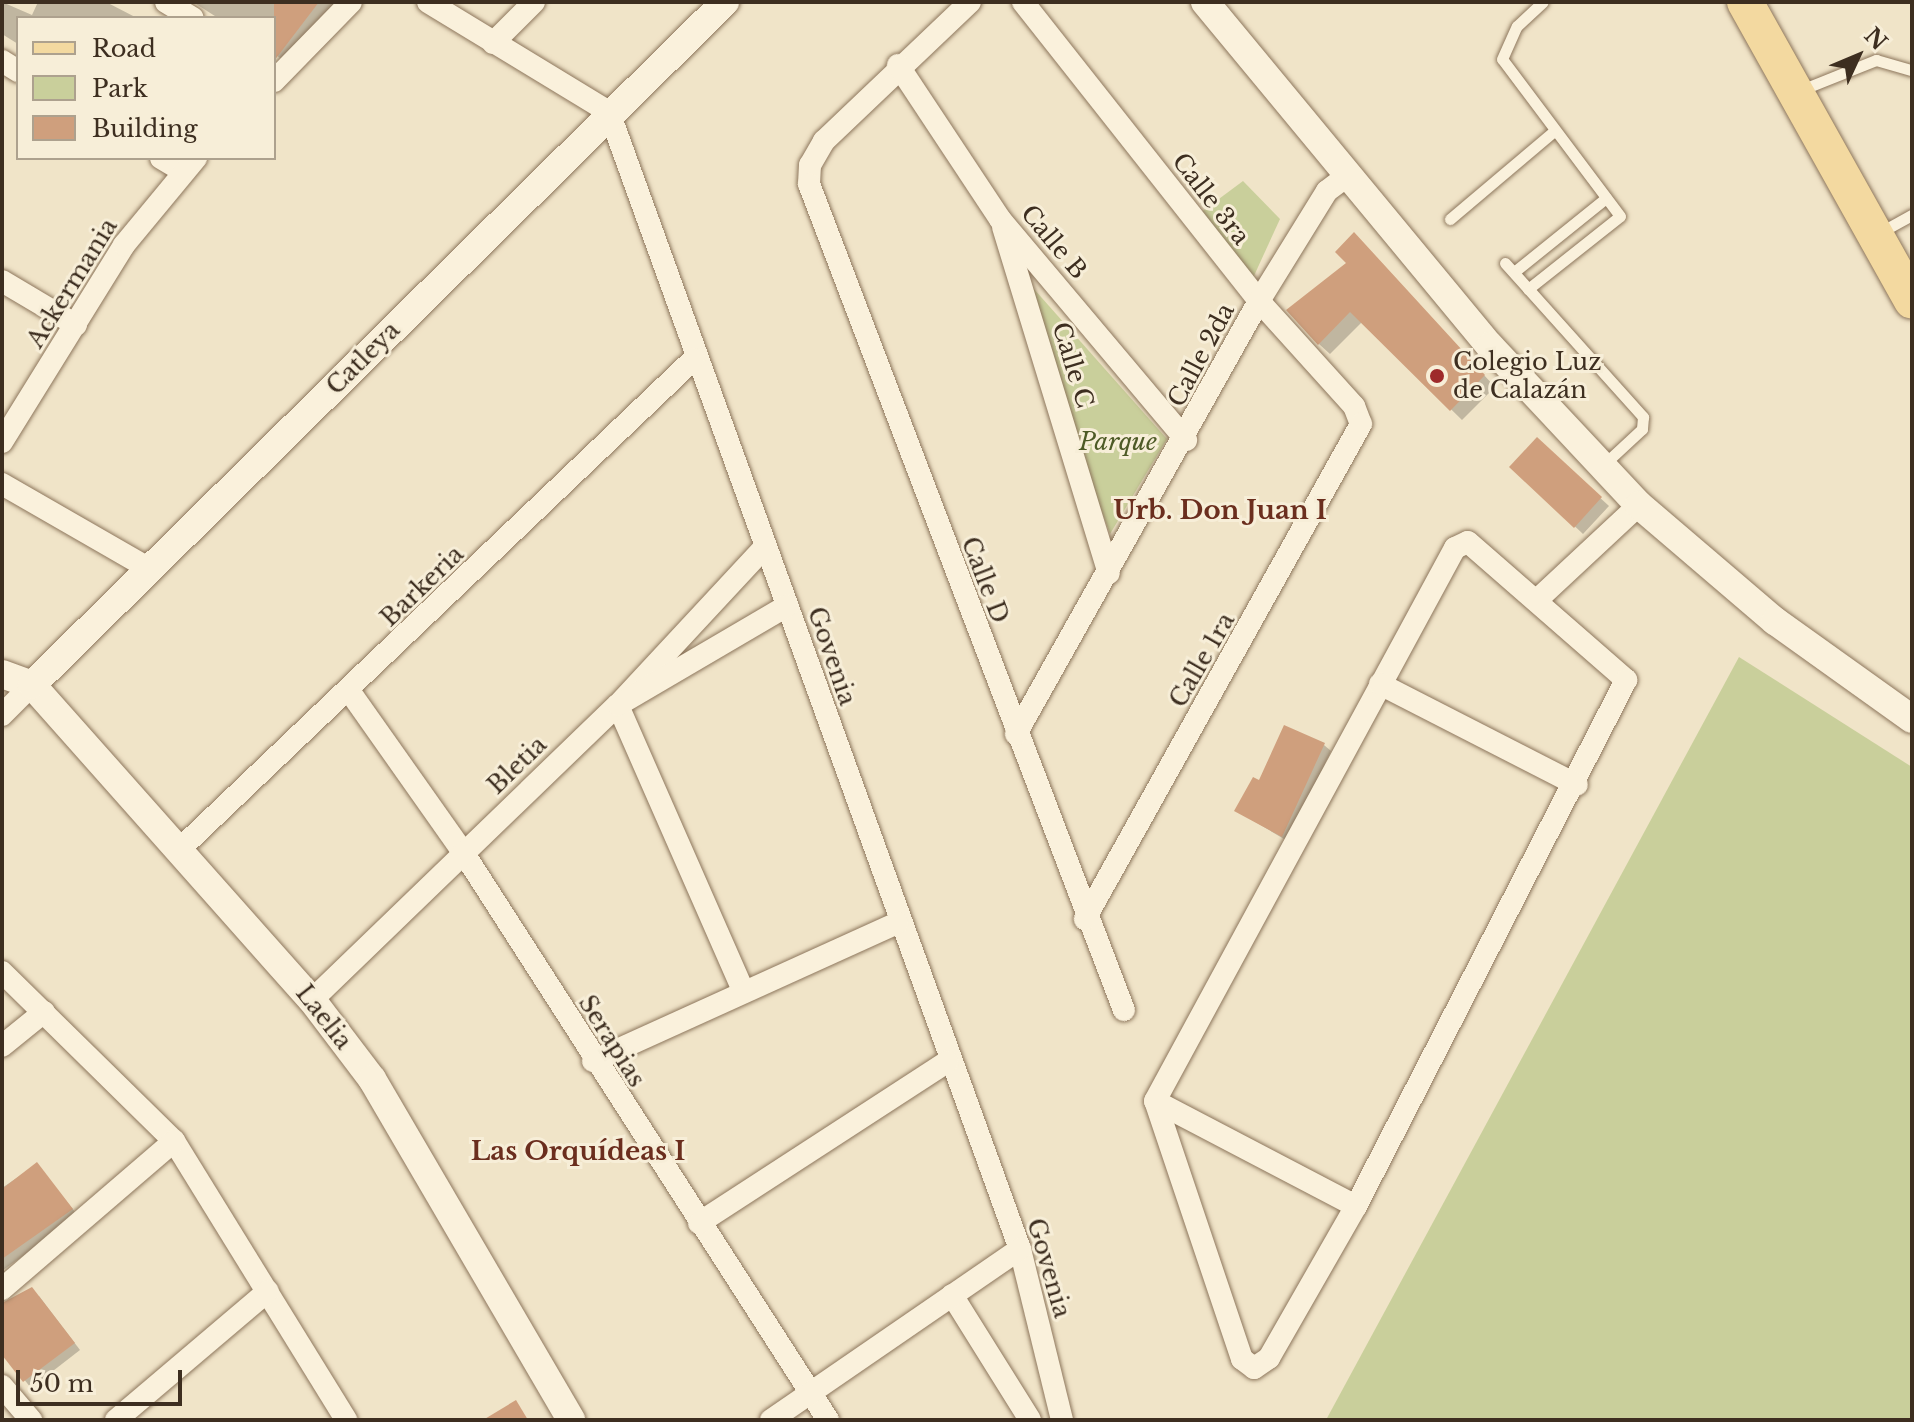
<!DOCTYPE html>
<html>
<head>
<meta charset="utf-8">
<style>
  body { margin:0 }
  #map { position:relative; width:1914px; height:1422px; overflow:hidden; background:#f0e4c8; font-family:"Libre Baskerville",serif }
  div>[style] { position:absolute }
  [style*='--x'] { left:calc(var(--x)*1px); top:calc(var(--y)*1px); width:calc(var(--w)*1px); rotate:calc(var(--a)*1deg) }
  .green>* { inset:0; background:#c9cf9b }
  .shadow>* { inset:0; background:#0003 }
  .building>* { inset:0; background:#cf9f7d }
  .roads { filter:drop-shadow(0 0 2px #8d765c) drop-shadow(0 0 2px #8d765c) }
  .service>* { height:11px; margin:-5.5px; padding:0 5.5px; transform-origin:5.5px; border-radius:5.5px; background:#faf1dc }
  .minor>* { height:22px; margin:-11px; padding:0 11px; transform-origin:11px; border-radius:11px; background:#faf1dc }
  .tertiary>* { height:28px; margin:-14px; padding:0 14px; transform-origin:14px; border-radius:14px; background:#faf1dc }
  .primary>* { height:36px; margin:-18px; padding:0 18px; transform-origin:18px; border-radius:18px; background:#f3d9a0 }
  .dots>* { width:22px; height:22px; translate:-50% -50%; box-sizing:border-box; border:4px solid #f7eed8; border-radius:50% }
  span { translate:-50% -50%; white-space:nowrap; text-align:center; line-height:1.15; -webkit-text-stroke:6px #f7eed8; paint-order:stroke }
  .street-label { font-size:24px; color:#3d2e20 }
  .poi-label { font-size:24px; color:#3d2e20 }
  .left { translate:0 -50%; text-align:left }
  .park-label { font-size:24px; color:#4d5a26; font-style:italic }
  .neighbourhood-label { font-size:26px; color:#6b2e1e; font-weight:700 }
  .frame { position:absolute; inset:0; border:4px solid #3d2e20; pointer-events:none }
  .legend { position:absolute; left:16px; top:16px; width:260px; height:144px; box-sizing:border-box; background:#f7eed8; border:2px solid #ada18e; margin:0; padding:10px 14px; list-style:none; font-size:24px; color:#3d2e20 }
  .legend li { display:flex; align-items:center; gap:16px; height:40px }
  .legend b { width:40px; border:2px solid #ada18e }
  .north { position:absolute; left:1818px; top:16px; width:80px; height:80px; -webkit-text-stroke:6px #f7eed8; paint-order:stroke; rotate:46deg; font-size:22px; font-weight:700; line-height:32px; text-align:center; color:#3d2e20 }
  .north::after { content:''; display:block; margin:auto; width:28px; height:36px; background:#3d2e20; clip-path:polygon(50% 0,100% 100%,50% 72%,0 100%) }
  .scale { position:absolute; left:16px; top:1370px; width:166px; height:36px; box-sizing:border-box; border:4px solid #3d2e20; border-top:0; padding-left:10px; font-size:24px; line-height:28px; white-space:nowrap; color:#3d2e20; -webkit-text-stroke:6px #f7eed8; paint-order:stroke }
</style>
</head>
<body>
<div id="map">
  <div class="green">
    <i style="clip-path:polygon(1243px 181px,1280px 219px,1253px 278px,1200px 213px)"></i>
    <i style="clip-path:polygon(1011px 263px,1167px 439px,1110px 534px)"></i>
    <i style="clip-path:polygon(1739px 657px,1912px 767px,1912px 1420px,1326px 1420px)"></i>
  </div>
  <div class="shadow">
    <i style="clip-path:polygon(2px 2px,32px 15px,38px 2px,106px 2px,137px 18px,18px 18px,18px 44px,2px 34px)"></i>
    <i style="clip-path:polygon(193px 2px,344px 2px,297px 69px,274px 54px,274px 18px,218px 18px)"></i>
    <i style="clip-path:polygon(1365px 246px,1495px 387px,1462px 420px,1362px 322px,1330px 354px,1319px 344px,1348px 263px)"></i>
    <i style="clip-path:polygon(1537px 440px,1609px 506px,1583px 534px,1512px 467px)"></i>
    <i style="clip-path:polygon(1324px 745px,1331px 751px,1289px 842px,1237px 811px,1260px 783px)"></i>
    <i style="clip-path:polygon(37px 1164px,79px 1217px,3px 1270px,9px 1277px,2px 1288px,2px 1188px)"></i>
    <i style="clip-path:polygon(39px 1296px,80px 1350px,31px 1388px,2px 1352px,2px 1304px)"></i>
  </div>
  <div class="building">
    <i style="clip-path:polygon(274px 2px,319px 2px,274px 61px)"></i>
    <i style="clip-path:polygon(1354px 232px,1485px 375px,1450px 411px,1350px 312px,1318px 345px,1286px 310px,1346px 263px,1335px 252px)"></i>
    <i style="clip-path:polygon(1537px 437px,1602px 497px,1574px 528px,1509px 467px)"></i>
    <i style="clip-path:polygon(1284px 725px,1325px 743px,1282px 837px,1234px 811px,1253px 777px,1259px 780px)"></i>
    <i style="clip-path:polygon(37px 1162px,73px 1209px,2px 1259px,2px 1189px)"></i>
    <i style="clip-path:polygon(32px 1287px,75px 1343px,23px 1382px,2px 1355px,2px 1303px)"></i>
    <i style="clip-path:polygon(516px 1400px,528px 1420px,483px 1420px)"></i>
  </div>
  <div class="roads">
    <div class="service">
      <i style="--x:1801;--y:90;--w:81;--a:-21.8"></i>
      <i style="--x:1876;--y:60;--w:37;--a:16"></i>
      <i style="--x:1450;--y:219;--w:136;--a:-40.2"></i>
      <i style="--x:1879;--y:233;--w:38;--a:-29"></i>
      <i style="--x:1505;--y:263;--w:207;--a:48.1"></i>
      <i style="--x:1643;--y:417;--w:12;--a:95"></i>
      <i style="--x:1642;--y:429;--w:54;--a:137.2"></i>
      <i style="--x:1514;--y:272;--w:118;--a:-38.8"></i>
      <i style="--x:1528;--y:289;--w:117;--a:-38.4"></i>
      <i style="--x:1620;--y:216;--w:196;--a:-126.9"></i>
      <i style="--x:1502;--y:59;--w:36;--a:-66"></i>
      <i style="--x:1517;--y:26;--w:35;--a:-43"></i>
    </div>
    <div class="minor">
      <i style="--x:166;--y:2;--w:31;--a:31"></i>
      <i style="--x:428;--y:2;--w:212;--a:31.3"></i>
      <i style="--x:609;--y:112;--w:1209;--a:70.13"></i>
      <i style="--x:1020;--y:1249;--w:176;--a:76.2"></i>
      <i style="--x:970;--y:2;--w:202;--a:136.4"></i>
      <i style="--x:824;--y:141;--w:28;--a:120"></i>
      <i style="--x:810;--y:165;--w:19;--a:93"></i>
      <i style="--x:809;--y:184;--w:884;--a:69.13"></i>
      <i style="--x:1023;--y:2;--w:381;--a:51.7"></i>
      <i style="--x:1259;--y:301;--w:142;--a:47.9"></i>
      <i style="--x:1354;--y:406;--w:19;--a:69"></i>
      <i style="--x:1361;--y:424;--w:567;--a:119.14"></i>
      <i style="--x:493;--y:43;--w:58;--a:-45"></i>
      <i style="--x:2;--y:61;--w:19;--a:32"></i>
      <i style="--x:898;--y:65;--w:185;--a:56.5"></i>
      <i style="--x:1000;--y:219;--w:289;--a:49.9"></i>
      <i style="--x:274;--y:81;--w:110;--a:-45.7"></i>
      <i style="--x:161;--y:158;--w:26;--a:31"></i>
      <i style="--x:1003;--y:227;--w:362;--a:73"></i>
      <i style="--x:2;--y:281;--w:86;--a:30.7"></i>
      <i style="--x:2;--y:442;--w:232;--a:-58.2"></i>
      <i style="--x:124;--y:245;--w:113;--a:-50.4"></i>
      <i style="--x:2;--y:484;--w:171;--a:29.9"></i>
      <i style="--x:1468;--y:542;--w:210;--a:41.1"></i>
      <i style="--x:1626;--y:680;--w:591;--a:117.17"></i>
      <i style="--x:1356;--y:1206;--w:175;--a:119.8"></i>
      <i style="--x:1269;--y:1358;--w:18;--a:146"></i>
      <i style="--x:1254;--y:1368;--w:15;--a:-143"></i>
      <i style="--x:1242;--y:1359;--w:272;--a:-108.6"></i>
      <i style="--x:1155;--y:1101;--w:629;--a:-61.52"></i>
      <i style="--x:1455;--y:548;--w:14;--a:-25"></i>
      <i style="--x:1537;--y:600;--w:139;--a:-43"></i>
      <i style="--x:1380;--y:684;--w:221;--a:27.1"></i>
      <i style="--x:350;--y:692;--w:196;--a:54.8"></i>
      <i style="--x:463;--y:852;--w:675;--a:57.27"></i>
      <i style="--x:2;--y:715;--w:42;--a:-45"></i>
      <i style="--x:1016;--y:734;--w:497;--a:-60.7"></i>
      <i style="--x:1259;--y:301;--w:129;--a:-58.3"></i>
      <i style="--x:1327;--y:191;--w:26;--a:-37"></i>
      <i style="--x:182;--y:847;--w:707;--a:-43.63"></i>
      <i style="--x:2;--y:972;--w:241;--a:44.5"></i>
      <i style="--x:174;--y:1141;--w:328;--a:58.3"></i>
      <i style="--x:742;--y:988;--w:309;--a:-113.7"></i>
      <i style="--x:618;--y:705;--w:216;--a:-47.1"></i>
      <i style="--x:312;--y:1000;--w:425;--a:-44"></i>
      <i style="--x:618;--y:705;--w:196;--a:-30.4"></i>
      <i style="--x:2;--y:1046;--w:54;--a:-39"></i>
      <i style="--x:593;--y:1061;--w:334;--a:-24.4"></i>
      <i style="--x:1155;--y:1101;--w:227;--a:27.6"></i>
      <i style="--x:699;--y:1223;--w:296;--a:-33"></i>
      <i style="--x:2;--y:1289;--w:227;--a:-40.7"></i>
      <i style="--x:952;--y:1295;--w:147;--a:58"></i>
      <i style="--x:2;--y:1386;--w:45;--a:49.5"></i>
      <i style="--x:116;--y:1420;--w:199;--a:-40.3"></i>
      <i style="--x:771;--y:1420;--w:302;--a:-34.5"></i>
    </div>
    <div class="tertiary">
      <i style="--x:1205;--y:2;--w:447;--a:50.4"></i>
      <i style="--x:1490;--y:346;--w:218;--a:46.9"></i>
      <i style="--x:1639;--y:505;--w:179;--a:40.5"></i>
      <i style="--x:1775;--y:621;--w:168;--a:35.6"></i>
      <i style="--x:2;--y:674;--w:32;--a:20"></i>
      <i style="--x:32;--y:685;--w:421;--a:48.4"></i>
      <i style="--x:312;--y:1000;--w:99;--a:52.8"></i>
      <i style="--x:372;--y:1079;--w:395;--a:59.7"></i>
      <i style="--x:32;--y:685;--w:973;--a:-44.58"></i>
    </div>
    <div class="primary">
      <i style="--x:1745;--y:2;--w:342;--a:60.8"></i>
    </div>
  </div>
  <div class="dots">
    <i style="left:1437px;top:376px;background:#9e2a2b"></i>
  </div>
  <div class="street-label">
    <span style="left:1211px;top:199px;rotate:52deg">Calle 3ra</span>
    <span style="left:1054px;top:242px;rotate:50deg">Calle B</span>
    <span style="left:72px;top:283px;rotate:-58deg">Ackermania</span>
    <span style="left:1201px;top:355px;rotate:-62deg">Calle 2da</span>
    <span style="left:363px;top:358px;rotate:-45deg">Catleya</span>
    <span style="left:1073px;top:365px;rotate:73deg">Calle C</span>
    <span style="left:985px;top:580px;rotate:69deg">Calle D</span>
    <span style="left:422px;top:586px;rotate:-44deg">Barkeria</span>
    <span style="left:832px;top:656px;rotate:71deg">Govenia</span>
    <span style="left:1202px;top:660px;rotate:-60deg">Calle 1ra</span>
    <span style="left:517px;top:765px;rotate:-44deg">Bletia</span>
    <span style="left:324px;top:1017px;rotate:52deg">Laelia</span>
    <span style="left:612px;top:1041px;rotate:58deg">Serapias</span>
    <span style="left:1049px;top:1268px;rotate:74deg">Govenia</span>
  </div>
  <div class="poi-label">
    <span class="left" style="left:1453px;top:376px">Colegio Luz<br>de Calazán</span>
  </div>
  <div class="park-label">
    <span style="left:1118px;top:442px">Parque</span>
  </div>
  <div class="neighbourhood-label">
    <span style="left:1220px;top:511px">Urb. Don Juan I</span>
    <span style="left:578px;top:1152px">Las Orquídeas I</span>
  </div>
  <div class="frame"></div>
  <ul class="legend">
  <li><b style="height:10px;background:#f3d9a0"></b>Road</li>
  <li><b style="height:22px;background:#c9cf9b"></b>Park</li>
  <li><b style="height:22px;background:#cf9f7d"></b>Building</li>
  </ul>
  <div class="north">N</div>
  <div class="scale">50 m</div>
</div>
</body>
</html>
